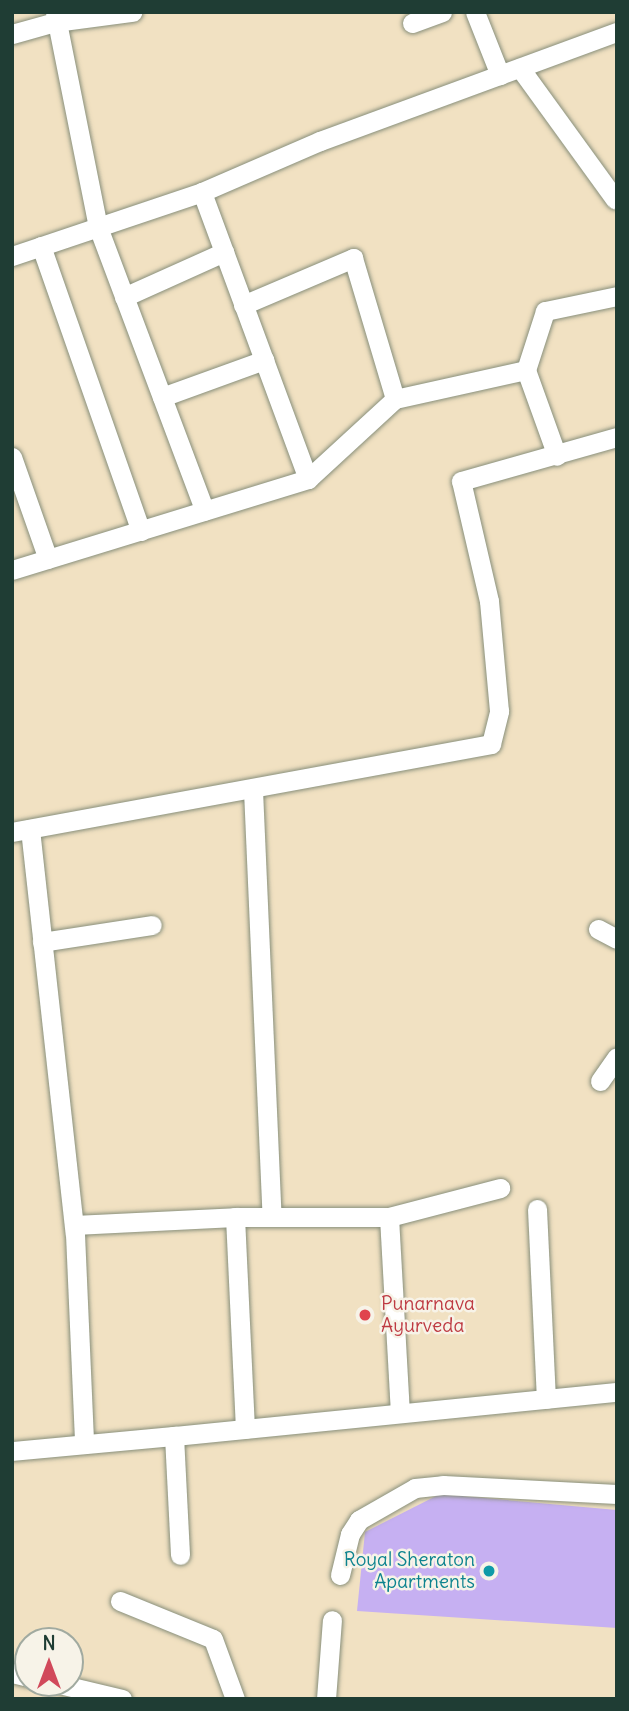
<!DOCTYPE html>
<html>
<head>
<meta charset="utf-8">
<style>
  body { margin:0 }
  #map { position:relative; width:629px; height:1711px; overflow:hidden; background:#f1e1c2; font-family:Delius,sans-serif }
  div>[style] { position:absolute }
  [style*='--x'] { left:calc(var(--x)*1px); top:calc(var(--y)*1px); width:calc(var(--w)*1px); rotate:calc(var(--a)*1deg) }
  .building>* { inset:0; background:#c6b0f2 }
  .roads { filter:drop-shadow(0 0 2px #888f7b) drop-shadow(0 0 2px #888f7b) }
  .street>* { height:19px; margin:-9.5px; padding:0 9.5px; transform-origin:9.5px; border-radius:9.5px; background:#fff }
  .dots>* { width:19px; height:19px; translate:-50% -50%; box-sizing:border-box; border:4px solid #f7f3e8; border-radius:50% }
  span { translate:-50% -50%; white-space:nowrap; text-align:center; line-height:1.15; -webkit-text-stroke:5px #f7f3e8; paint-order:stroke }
  .health-label { font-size:19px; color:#be3a42 }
  .left { translate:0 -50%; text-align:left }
  .culture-label { font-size:19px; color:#0d838f }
  .right { translate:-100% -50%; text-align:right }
  .frame { position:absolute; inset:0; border:14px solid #1f3d34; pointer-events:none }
  .north { position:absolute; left:14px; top:1627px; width:70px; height:70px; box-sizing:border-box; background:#f7f3e8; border:2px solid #a1aaa0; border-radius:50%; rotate:0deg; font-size:19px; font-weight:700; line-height:28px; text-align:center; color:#1f3d34 }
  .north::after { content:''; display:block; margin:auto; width:24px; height:32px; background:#d1495b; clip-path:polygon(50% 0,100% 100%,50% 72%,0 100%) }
</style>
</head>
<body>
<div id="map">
  <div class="building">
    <i style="clip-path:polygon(440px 1494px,617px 1510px,617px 1628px,357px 1611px,365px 1532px)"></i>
  </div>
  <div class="roads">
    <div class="street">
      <i style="--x:55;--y:12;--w:219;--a:78.7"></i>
      <i style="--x:98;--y:227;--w:303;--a:69.4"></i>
      <i style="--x:475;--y:12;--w:68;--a:68.4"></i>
      <i style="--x:412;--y:23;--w:32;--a:-20"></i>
      <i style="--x:12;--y:34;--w:45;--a:-15.6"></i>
      <i style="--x:55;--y:22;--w:78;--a:-7.4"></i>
      <i style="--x:520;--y:68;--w:162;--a:54.1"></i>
      <i style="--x:41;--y:246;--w:302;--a:70.7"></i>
      <i style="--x:12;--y:256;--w:200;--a:-18.6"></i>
      <i style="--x:124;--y:297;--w:110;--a:-24.2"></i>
      <i style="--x:243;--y:305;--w:120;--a:-23.1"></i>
      <i style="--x:353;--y:258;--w:147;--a:73.4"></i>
      <i style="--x:526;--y:370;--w:91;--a:70.2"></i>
      <i style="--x:162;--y:397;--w:109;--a:-19.9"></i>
      <i style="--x:12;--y:457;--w:108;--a:70.6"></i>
      <i style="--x:308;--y:479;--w:118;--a:-42.6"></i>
      <i style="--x:395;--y:399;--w:134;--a:-12.5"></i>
      <i style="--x:526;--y:370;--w:62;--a:-72.1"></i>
      <i style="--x:545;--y:311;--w:74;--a:-11.8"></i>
      <i style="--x:12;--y:570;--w:310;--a:-17.1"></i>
      <i style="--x:308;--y:479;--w:306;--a:-110.3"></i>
      <i style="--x:202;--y:192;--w:129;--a:-23.4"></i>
      <i style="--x:320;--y:141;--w:316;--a:-20.2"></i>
      <i style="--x:253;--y:790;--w:427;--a:87.5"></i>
      <i style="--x:30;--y:829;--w:407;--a:83.7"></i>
      <i style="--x:75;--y:1234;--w:210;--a:87.5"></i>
      <i style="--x:12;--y:832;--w:487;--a:-10.4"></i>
      <i style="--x:491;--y:744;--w:34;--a:-76"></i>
      <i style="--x:499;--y:711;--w:110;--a:-95.2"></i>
      <i style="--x:489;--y:601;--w:123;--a:-103.1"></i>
      <i style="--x:461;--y:481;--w:162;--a:-15.8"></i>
      <i style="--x:598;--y:929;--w:21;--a:28"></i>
      <i style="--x:42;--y:942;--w:111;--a:-8.8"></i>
      <i style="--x:600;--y:1081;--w:29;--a:-55"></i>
      <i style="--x:537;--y:1209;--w:190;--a:87.3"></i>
      <i style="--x:235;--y:1217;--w:212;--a:87.3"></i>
      <i style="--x:389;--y:1217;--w:196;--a:86.8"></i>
      <i style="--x:74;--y:1225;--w:161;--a:-2.8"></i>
      <i style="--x:235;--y:1217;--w:154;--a:0"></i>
      <i style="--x:389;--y:1217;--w:115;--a:-14.6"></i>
      <i style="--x:174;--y:1436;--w:445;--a:-5.7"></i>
      <i style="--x:12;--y:1451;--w:163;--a:-5.3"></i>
      <i style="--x:174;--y:1436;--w:119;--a:87.1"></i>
      <i style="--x:340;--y:1575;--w:42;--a:-76.3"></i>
      <i style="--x:350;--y:1534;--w:17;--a:-57"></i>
      <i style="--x:359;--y:1520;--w:64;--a:-29.7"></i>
      <i style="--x:415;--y:1488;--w:28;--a:-6"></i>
      <i style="--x:443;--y:1485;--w:174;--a:3"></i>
      <i style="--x:120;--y:1601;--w:100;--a:22.2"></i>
      <i style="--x:213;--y:1639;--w:64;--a:69.9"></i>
      <i style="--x:12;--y:1673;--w:16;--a:14"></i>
      <i style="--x:55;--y:1683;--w:69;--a:13.4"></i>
      <i style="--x:326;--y:1699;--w:79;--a:-85.7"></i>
    </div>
  </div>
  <div class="dots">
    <i style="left:365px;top:1315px;background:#e0444e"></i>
    <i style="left:489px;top:1571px;background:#0f9aa8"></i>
  </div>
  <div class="health-label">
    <span class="left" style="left:381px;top:1315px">Punarnava<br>Ayurveda</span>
  </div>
  <div class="culture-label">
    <span class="right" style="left:475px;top:1571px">Royal Sheraton<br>Apartments</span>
  </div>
  <div class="frame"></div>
  <div class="north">N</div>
</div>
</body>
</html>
